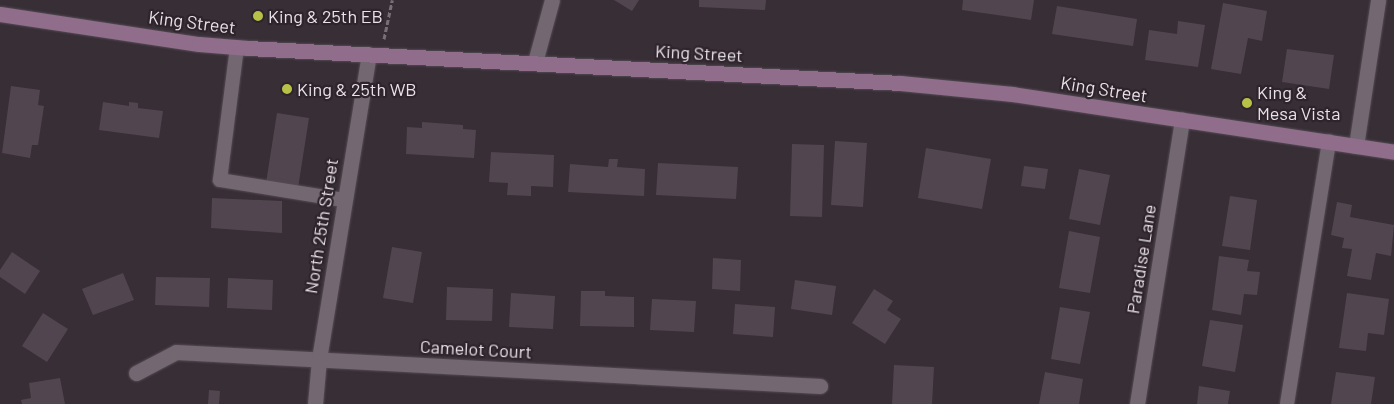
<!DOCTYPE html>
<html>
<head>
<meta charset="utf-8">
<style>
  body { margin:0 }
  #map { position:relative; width:1394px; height:404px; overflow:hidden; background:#382e36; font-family:Barlow,sans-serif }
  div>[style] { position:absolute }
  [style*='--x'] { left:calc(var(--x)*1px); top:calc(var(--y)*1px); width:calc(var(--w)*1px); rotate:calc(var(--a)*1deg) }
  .building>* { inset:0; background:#51464f }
  .path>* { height:3px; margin-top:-1.5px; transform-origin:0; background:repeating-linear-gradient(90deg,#786f77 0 5px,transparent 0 7.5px) }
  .roads { filter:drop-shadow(0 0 1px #544b53) drop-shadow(0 0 1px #544b53) }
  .lane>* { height:14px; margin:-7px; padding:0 7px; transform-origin:7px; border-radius:7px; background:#736871 }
  .street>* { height:15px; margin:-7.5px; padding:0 7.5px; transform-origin:7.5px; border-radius:7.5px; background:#736871 }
  .secondary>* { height:15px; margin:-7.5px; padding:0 7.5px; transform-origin:7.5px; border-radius:7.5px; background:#8f6d8b }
  .dots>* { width:14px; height:14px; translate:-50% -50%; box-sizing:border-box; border:2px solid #2e242c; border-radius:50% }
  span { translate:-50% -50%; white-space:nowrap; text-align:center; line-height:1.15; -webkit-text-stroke:4.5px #2e242c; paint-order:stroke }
  .poi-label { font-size:18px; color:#e9e2e8 }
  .left { translate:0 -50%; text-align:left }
  .street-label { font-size:18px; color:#e9e2e8 }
</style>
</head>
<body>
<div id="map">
  <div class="building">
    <i style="clip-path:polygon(614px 0,639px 0,632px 11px)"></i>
    <i style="clip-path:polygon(699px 0,766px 0,765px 10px,699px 7px)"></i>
    <i style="clip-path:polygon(963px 0,1034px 0,1031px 20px,962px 10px)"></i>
    <i style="clip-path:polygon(1223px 3px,1267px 11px,1262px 41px,1248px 38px,1241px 74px,1211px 69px)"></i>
    <i style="clip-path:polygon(1057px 6px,1137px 19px,1133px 46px,1052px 34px)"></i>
    <i style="clip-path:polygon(1178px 21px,1205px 25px,1198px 67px,1145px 60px,1149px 30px,1177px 34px)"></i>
    <i style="clip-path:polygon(1287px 49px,1334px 55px,1329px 89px,1282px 82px)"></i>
    <i style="clip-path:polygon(11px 86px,40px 90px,38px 105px,44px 106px,38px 145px,32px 145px,30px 158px,2px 153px)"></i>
    <i style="clip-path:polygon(103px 102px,129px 106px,129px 102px,138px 103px,138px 108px,163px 111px,159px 138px,99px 130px)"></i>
    <i style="clip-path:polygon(277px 113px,309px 118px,298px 188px,266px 183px)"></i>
    <i style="clip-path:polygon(422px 122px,463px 125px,463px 129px,476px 130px,474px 158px,406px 154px,407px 127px,422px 128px)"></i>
    <i style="clip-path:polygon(835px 141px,867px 143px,863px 207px,831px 205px)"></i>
    <i style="clip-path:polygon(792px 144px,824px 145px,822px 217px,790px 216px)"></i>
    <i style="clip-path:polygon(926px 148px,991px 159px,982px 209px,918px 198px)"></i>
    <i style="clip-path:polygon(491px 152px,554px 155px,553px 187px,531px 186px,531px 196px,507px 195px,508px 183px,489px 182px)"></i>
    <i style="clip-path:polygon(609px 159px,618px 159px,617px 167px,645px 169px,644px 196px,568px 192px,570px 164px,608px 167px)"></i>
    <i style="clip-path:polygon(658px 163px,738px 167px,736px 199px,656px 195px)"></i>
    <i style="clip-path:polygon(1024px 166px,1048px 169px,1045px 189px,1021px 186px)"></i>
    <i style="clip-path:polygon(1079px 169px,1110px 175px,1100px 225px,1069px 219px)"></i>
    <i style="clip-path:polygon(1230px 196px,1257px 200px,1250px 250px,1222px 246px)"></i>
    <i style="clip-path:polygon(212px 198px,282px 201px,282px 233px,211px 228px)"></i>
    <i style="clip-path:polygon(1337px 202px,1352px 205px,1350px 217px,1394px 225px,1391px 256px,1376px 253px,1371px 280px,1347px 276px,1352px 249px,1342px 248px,1344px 238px,1331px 235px)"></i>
    <i style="clip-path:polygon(1069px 231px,1100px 237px,1090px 293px,1059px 288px)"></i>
    <i style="clip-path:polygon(392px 247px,422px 252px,413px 303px,383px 298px)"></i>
    <i style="clip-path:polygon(12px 252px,40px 271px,25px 294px,0 277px,0 270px)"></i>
    <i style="clip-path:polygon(1219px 256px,1249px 260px,1247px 271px,1260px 272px,1257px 295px,1244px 294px,1241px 315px,1212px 310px)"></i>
    <i style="clip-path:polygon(713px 258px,741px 260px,740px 291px,712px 289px)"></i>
    <i style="clip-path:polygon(123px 273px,134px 300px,93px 315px,82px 289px)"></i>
    <i style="clip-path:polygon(156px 277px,210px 278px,209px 307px,155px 305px)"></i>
    <i style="clip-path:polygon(228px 278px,273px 280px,272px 310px,227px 308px)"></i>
    <i style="clip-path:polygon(795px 280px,836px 286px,832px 315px,791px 309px)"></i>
    <i style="clip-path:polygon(447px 287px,493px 289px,492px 321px,446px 320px)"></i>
    <i style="clip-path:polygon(874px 289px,893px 301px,887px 310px,901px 319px,885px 344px,852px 323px)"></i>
    <i style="clip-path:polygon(581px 291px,605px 291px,605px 296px,634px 297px,634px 327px,580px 326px)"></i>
    <i style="clip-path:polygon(511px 293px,555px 296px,553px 329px,509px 327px)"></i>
    <i style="clip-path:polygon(1347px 293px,1389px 299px,1384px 335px,1368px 333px,1366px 351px,1339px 348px)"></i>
    <i style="clip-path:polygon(652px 299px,696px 301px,694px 332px,650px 330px)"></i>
    <i style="clip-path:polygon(735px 304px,775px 307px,773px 337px,733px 334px)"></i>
    <i style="clip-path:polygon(1060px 307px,1090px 312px,1080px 364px,1051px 359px)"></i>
    <i style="clip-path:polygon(43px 313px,68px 329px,47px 362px,22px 346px)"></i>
    <i style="clip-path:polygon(1210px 320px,1243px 325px,1235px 372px,1202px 366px)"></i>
    <i style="clip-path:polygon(894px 365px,934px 367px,932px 404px,892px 404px)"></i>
    <i style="clip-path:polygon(1045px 372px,1083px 379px,1079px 404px,1039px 404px)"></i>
    <i style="clip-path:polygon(1336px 372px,1375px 377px,1371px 404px,1331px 404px)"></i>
    <i style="clip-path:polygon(60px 378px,65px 404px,22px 404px,21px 400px,31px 398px,29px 383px)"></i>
    <i style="clip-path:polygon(1199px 386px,1230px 391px,1228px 404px,1197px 404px)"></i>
    <i style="clip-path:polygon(209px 390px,220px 391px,219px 404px,208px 404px)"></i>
  </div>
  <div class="path">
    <i style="--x:384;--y:39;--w:40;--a:-78"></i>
  </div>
  <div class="roads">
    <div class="lane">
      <i style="--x:237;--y:47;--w:134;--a:97.3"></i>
      <i style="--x:220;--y:180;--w:126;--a:9.2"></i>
      <i style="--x:1287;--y:404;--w:266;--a:-80.9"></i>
    </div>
    <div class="street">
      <i style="--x:535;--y:62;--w:64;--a:-74.7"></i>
      <i style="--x:1356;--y:146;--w:148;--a:-81.4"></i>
      <i style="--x:136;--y:373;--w:45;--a:-27.7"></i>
      <i style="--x:176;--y:352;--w:645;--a:3.02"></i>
      <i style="--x:315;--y:404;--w:45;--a:-84.9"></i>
      <i style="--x:319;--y:359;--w:309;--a:-80.7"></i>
      <i style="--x:1137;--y:404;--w:288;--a:-81"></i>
    </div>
    <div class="secondary">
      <i style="--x:0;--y:14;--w:201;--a:8.6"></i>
      <i style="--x:199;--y:44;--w:49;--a:4.7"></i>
      <i style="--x:248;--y:48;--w:653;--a:3.07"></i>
      <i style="--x:900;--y:83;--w:113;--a:5.6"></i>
      <i style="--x:1012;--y:94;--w:386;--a:8.6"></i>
    </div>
  </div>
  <div class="dots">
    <i style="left:258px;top:16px;background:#b7c148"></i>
    <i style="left:287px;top:89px;background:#b7c148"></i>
    <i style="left:1247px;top:103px;background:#b7c148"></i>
  </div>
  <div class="poi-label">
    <span class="left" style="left:268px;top:16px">King &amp; 25th EB</span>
    <span class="left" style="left:297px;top:89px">King &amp; 25th WB</span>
    <span class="left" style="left:1257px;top:103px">King &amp;<br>Mesa Vista</span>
  </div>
  <div class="street-label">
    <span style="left:192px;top:22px;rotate:7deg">King Street</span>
    <span style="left:699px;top:53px;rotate:3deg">King Street</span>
    <span style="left:1104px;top:89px;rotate:9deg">King Street</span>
    <span style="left:321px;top:226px;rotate:-81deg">North 25th Street</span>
    <span style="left:1141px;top:259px;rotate:-81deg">Paradise Lane</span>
    <span style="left:476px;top:349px;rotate:3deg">Camelot Court</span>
  </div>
</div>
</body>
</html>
